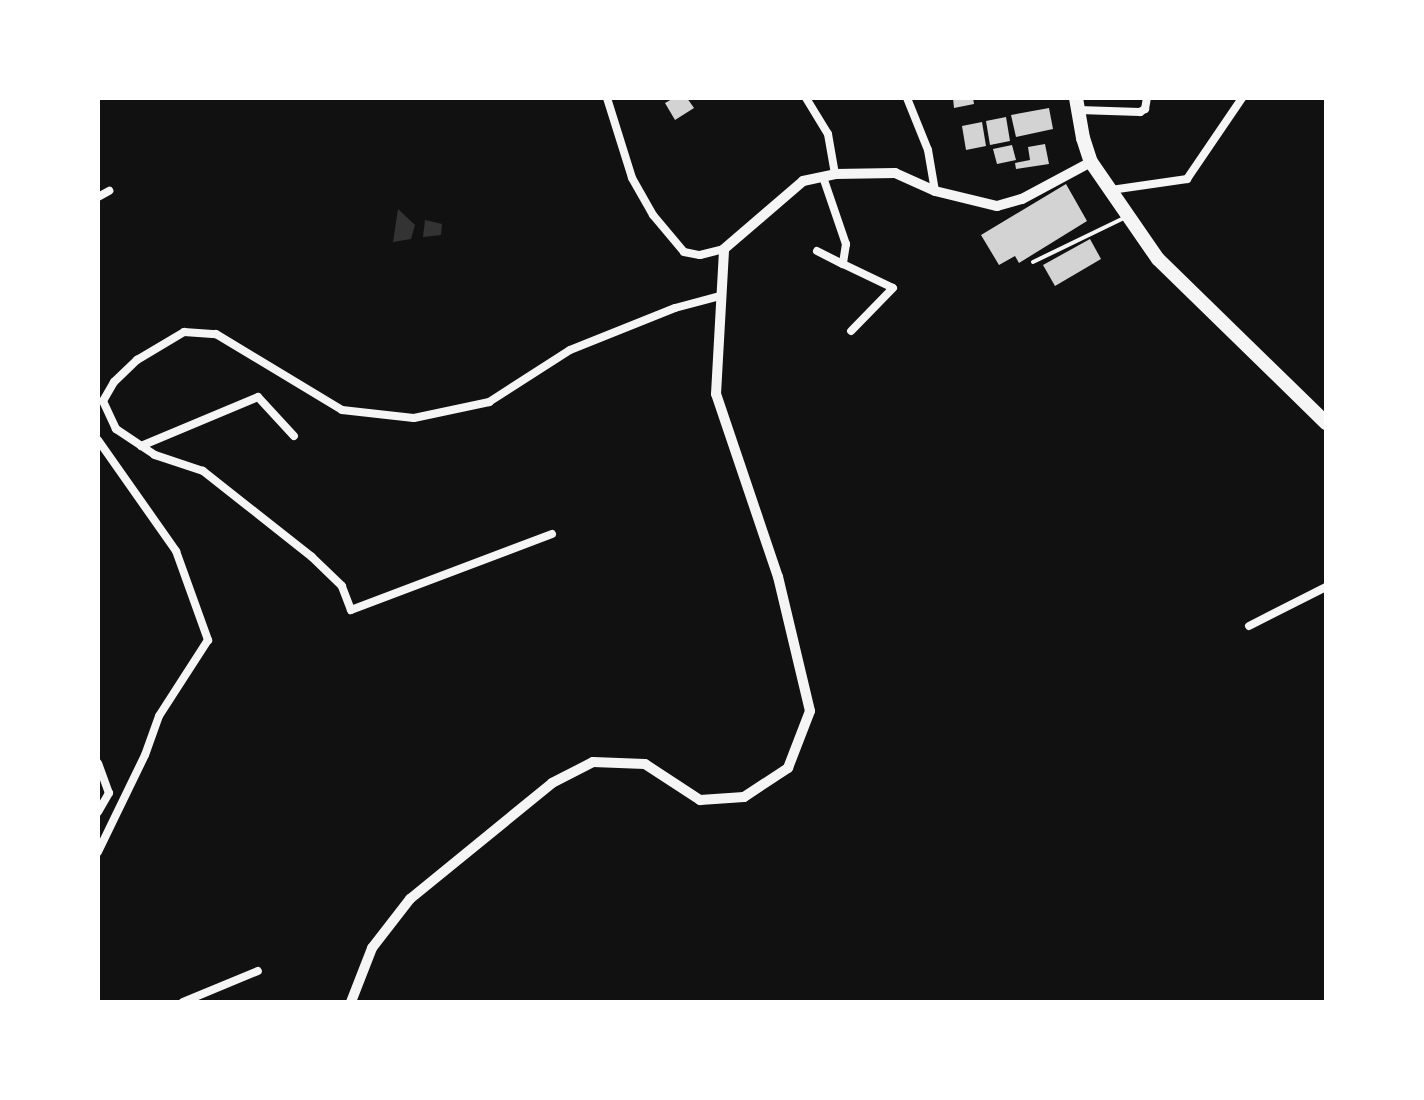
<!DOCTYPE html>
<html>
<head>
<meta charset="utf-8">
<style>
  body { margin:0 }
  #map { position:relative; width:1424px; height:1100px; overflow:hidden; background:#111; font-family:"Public Sans",sans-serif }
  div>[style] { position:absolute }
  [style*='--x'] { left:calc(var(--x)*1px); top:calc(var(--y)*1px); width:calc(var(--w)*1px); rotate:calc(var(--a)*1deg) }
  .water>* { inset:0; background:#333 }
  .building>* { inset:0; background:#d3d3d3 }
  .service>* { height:4px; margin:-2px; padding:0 2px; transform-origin:2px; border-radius:2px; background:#f5f5f5 }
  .minor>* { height:8px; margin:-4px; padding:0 4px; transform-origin:4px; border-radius:4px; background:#f5f5f5 }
  .tertiary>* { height:10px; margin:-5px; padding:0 5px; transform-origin:5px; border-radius:5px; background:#f5f5f5 }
  .primary>* { height:14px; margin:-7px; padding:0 7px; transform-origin:7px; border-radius:7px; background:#f5f5f5 }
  span { translate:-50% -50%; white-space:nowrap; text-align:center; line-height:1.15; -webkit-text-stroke:8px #fff; paint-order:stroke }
  .frame { position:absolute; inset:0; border:100px solid #fff; pointer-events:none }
</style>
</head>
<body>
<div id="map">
  <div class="water">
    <i style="clip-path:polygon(398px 209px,415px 225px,411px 239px,393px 242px)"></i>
    <i style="clip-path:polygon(425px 220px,442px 224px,441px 235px,423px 237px)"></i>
  </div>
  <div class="building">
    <i style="clip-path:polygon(674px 98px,687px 98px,694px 108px,675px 120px,665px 103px)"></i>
    <i style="clip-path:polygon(953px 98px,973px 98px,974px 104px,954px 108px)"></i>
    <i style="clip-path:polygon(1049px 108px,1053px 129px,1016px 137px,1011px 115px)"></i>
    <i style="clip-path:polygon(1006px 117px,1010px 141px,990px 145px,986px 121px)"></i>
    <i style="clip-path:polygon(982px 122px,986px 146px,966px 150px,962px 126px)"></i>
    <i style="clip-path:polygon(1045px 144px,1049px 164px,1016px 169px,1015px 163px,1030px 160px,1028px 147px)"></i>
    <i style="clip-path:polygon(1012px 145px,1016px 160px,997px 164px,993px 149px)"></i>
    <i style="clip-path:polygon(1066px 184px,1087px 221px,1019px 263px,1015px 256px,999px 265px,981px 235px)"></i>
    <i style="clip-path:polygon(1090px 239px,1101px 259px,1055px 286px,1043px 265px)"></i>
  </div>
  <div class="service">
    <i style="--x:1033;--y:262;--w:101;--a:-25.8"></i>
  </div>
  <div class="minor">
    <i style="--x:607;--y:98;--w:84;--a:72.6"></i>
    <i style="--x:632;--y:178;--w:43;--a:60.4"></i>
    <i style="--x:653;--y:215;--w:48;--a:50"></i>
    <i style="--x:684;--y:252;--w:16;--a:11"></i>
    <i style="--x:700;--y:255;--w:25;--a:-14"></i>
    <i style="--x:806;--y:98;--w:42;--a:58.6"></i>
    <i style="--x:828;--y:134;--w:41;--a:80.1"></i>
    <i style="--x:907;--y:98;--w:56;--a:68"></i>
    <i style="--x:928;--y:150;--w:42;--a:80.3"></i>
    <i style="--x:1079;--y:110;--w:61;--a:1.9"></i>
    <i style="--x:1140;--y:112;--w:6;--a:-31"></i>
    <i style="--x:1145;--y:109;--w:11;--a:-80"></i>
    <i style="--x:823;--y:177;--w:71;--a:71.1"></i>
    <i style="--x:846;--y:244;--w:20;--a:99"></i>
    <i style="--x:843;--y:264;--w:55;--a:25.6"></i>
    <i style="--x:893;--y:288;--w:60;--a:134.3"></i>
    <i style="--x:1111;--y:190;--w:77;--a:-8.2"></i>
    <i style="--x:1187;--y:179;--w:98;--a:-55.8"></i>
    <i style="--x:98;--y:197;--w:13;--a:-29"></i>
    <i style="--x:817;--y:251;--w:29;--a:27"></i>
    <i style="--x:98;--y:440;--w:136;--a:54.9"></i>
    <i style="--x:176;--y:551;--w:95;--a:70.2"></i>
    <i style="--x:208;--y:640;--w:90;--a:122.8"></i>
    <i style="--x:159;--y:716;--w:41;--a:109.7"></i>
    <i style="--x:145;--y:755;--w:108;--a:115.9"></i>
    <i style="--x:141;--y:446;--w:127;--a:-22.7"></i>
    <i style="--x:258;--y:397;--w:53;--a:47.3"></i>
    <i style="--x:552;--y:534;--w:215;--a:159.3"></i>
    <i style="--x:351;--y:610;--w:26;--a:-111"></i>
    <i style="--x:342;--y:586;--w:42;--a:-136"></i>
    <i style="--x:312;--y:557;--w:139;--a:-141.7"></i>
    <i style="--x:203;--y:471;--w:51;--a:-161.6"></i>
    <i style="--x:155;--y:455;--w:47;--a:-146.3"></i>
    <i style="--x:116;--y:429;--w:31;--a:-115"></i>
    <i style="--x:103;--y:401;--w:22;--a:-60"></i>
    <i style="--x:114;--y:382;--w:32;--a:-44"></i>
    <i style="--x:137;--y:360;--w:55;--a:-30.8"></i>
    <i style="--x:184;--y:332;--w:32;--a:4"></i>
    <i style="--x:216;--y:334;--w:147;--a:31.1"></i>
    <i style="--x:342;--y:410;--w:72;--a:6.3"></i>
    <i style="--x:414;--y:418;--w:77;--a:-12"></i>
    <i style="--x:489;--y:402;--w:96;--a:-32.7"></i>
    <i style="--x:570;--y:350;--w:113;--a:-21.8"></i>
    <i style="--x:675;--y:308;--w:47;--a:-14.9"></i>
    <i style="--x:1249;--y:626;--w:86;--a:-26.9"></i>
    <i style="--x:98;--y:763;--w:32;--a:70"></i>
    <i style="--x:109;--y:793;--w:22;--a:120"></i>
    <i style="--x:183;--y:1002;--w:81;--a:-22.5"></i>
  </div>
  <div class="tertiary">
    <i style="--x:351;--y:1002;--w:58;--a:-68.7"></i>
    <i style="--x:372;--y:948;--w:62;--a:-52.2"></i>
    <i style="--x:410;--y:899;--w:183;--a:-39.2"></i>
    <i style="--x:552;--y:783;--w:46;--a:-27.1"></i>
    <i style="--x:593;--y:762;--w:52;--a:2.2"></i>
    <i style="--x:645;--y:764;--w:66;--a:33.2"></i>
    <i style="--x:700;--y:800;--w:44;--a:-3.9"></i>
    <i style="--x:744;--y:797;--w:53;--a:-33.4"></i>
    <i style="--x:788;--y:768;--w:61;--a:-68.9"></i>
    <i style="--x:810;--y:711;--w:138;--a:-103.4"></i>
    <i style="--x:778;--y:577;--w:193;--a:-108.7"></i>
    <i style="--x:716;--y:394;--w:145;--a:-86.8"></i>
    <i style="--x:724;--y:249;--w:104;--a:-40.7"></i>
    <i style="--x:803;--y:181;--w:33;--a:-12"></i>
    <i style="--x:835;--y:174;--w:60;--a:-1"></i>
    <i style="--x:895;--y:173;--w:44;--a:24.2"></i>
    <i style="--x:935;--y:191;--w:64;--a:13.6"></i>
    <i style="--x:997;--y:206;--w:26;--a:-16"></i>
    <i style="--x:1022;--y:199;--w:78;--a:-28.2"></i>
  </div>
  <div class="primary">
    <i style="--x:1076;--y:98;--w:41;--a:80.1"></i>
    <i style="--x:1083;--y:138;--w:25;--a:72"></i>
    <i style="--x:1091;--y:162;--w:118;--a:55.4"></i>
    <i style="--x:1158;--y:259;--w:235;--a:44.3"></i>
  </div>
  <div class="frame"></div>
</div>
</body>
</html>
